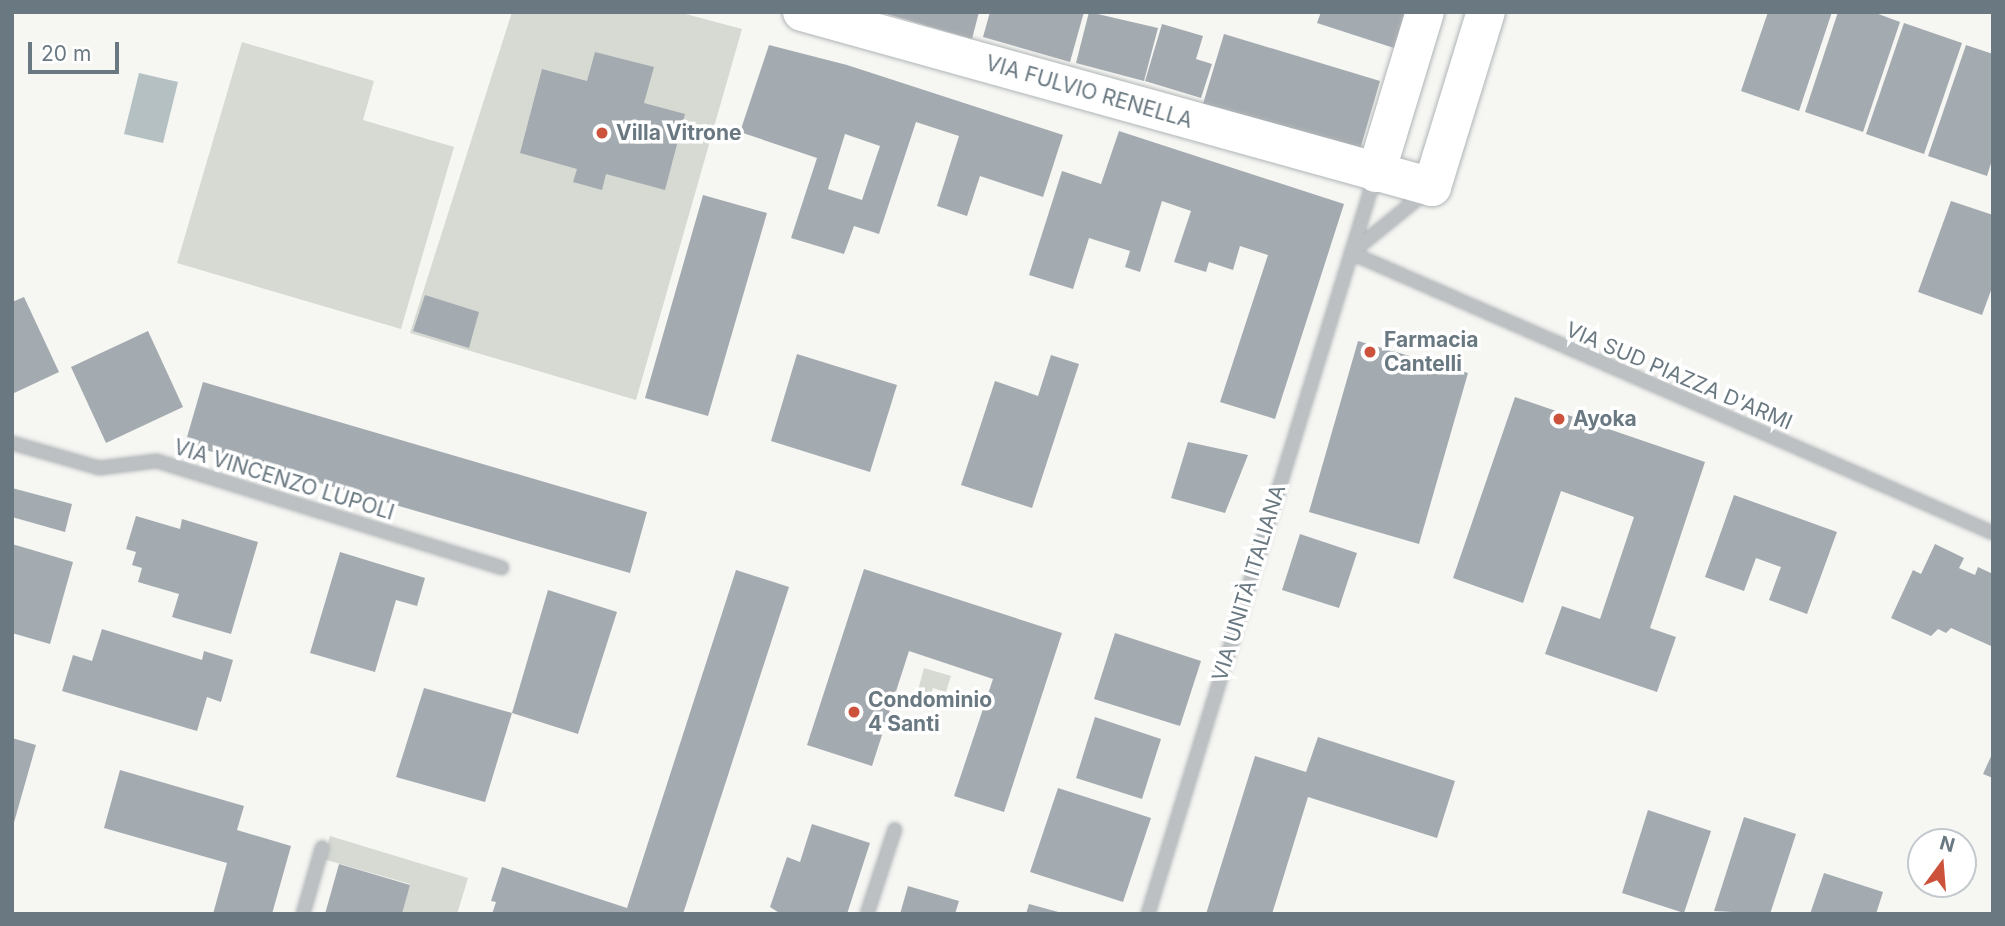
<!DOCTYPE html>
<html>
<head>
<meta charset="utf-8">
<style>
  body { margin:0 }
  #map { position:relative; width:2005px; height:926px; overflow:hidden; background:#f6f6f3; font-family:Inter,sans-serif }
  div>[style] { position:absolute }
  [style*='--x'] { left:calc(var(--x)*1px); top:calc(var(--y)*1px); width:calc(var(--w)*1px); rotate:calc(var(--a)*1deg) }
  .green>* { inset:0; background:#d6dad3 }
  .water>* { inset:0; background:#b5c0c3 }
  .building>* { inset:0; background:#a4abb0 }
  .roads { filter:drop-shadow(0 0 2px #b0b5b7) drop-shadow(0 0 2px #b0b5b7) }
  .minor>* { height:12px; margin:-6px; padding:0 6px; transform-origin:6px; border-radius:6px; background:#bcc0c3 }
  .major>* { height:38px; margin:-19px; padding:0 19px; transform-origin:19px; border-radius:19px; background:#fff }
  .dots>* { width:19px; height:19px; translate:-50% -50%; box-sizing:border-box; border:4px solid #fff; border-radius:50% }
  span { translate:-50% -50%; white-space:nowrap; text-align:center; line-height:1.15; -webkit-text-stroke:7px #fff; paint-order:stroke }
  .street-label { font-size:21px; color:#697881 }
  .poi-label { font-size:21px; color:#697881; font-weight:700 }
  .left { translate:0 -50%; text-align:left }
  .frame { position:absolute; inset:0; border:14px solid #697881; pointer-events:none }
  .north { position:absolute; left:1907px; top:828px; width:70px; height:70px; box-sizing:border-box; background:#fff; border:2px solid #c3c9cd; border-radius:50%; rotate:16deg; font-size:19px; font-weight:700; line-height:28px; text-align:center; color:#697881 }
  .north::after { content:''; display:block; margin:auto; width:24px; height:32px; background:#cd523c; clip-path:polygon(50% 0,100% 100%,50% 72%,0 100%) }
  .scale { position:absolute; left:28px; top:42px; width:91px; height:32px; box-sizing:border-box; border:4px solid #697881; border-top:0; padding-left:9px; font-size:21px; line-height:24px; white-space:nowrap; color:#697881; -webkit-text-stroke:5px #fff; paint-order:stroke }
</style>
</head>
<body>
<div id="map">
  <div class="green">
    <i style="clip-path:polygon(512px 12px,678px 12px,742px 29px,636px 400px,410px 333px)"></i>
    <i style="clip-path:polygon(242px 42px,374px 81px,363px 120px,454px 147px,401px 329px,177px 263px)"></i>
    <i style="clip-path:polygon(924px 668px,951px 676px,946px 692px,933px 688px,929px 698px,914px 705px)"></i>
    <i style="clip-path:polygon(330px 836px,468px 878px,457px 914px,402px 914px,410px 884px,323px 859px)"></i>
  </div>
  <div class="water">
    <i style="clip-path:polygon(139px 73px,178px 82px,163px 143px,124px 134px)"></i>
  </div>
  <div class="building">
    <i style="clip-path:polygon(880px 12px,979px 12px,972px 39px)"></i>
    <i style="clip-path:polygon(990px 12px,1084px 12px,1070px 62px,983px 37px)"></i>
    <i style="clip-path:polygon(1089px 12px,1158px 28px,1144px 81px,1076px 63px)"></i>
    <i style="clip-path:polygon(1321px 12px,1406px 12px,1394px 48px,1317px 23px)"></i>
    <i style="clip-path:polygon(1768px 12px,1832px 12px,1799px 111px,1741px 91px)"></i>
    <i style="clip-path:polygon(1838px 12px,1873px 12px,1900px 22px,1863px 132px,1805px 112px)"></i>
    <i style="clip-path:polygon(1904px 23px,1962px 43px,1924px 154px,1866px 134px)"></i>
    <i style="clip-path:polygon(1162px 24px,1203px 36px,1196px 59px,1212px 64px,1201px 98px,1145px 81px)"></i>
    <i style="clip-path:polygon(1224px 34px,1380px 81px,1359px 153px,1202px 107px)"></i>
    <i style="clip-path:polygon(evenodd,769px 45px,847px 65px,1063px 135px,1043px 197px,980px 176px,967px 216px,937px 206px,959px 136px,916px 122px,879px 234px,854px 226px,844px 254px,791px 238px,817px 158px,740px 132px,769px 45px,845px 134px,880px 146px,862px 200px,828px 189px,845px 134px)"></i>
    <i style="clip-path:polygon(1966px 45px,1993px 54px,1993px 157px,1987px 176px,1928px 156px)"></i>
    <i style="clip-path:polygon(595px 52px,654px 67px,644px 103px,685px 114px,665px 190px,606px 174px,602px 190px,573px 182px,577px 169px,520px 153px,542px 69px,587px 81px)"></i>
    <i style="clip-path:polygon(1119px 131px,1344px 204px,1275px 419px,1220px 402px,1268px 255px,1240px 246px,1233px 270px,1209px 262px,1206px 272px,1174px 262px,1191px 211px,1162px 201px,1140px 272px,1125px 267px,1130px 251px,1089px 238px,1073px 289px,1029px 275px,1062px 171px,1101px 184px)"></i>
    <i style="clip-path:polygon(703px 195px,767px 213px,708px 416px,645px 398px)"></i>
    <i style="clip-path:polygon(1951px 201px,1993px 215px,1993px 285px,1982px 315px,1918px 292px)"></i>
    <i style="clip-path:polygon(425px 295px,479px 312px,469px 348px,413px 331px)"></i>
    <i style="clip-path:polygon(24px 297px,59px 372px,12px 394px,12px 302px)"></i>
    <i style="clip-path:polygon(148px 331px,183px 407px,106px 443px,71px 367px)"></i>
    <i style="clip-path:polygon(1358px 341px,1468px 373px,1419px 544px,1309px 512px)"></i>
    <i style="clip-path:polygon(797px 354px,897px 385px,870px 472px,771px 441px)"></i>
    <i style="clip-path:polygon(1051px 355px,1079px 364px,1032px 508px,961px 485px,995px 381px,1038px 396px)"></i>
    <i style="clip-path:polygon(203px 382px,647px 512px,630px 573px,185px 444px)"></i>
    <i style="clip-path:polygon(1515px 397px,1705px 462px,1650px 628px,1676px 637px,1657px 692px,1545px 654px,1562px 606px,1600px 619px,1634px 517px,1561px 491px,1523px 603px,1453px 578px)"></i>
    <i style="clip-path:polygon(1188px 442px,1248px 455px,1225px 513px,1171px 498px)"></i>
    <i style="clip-path:polygon(12px 488px,72px 504px,65px 532px,12px 517px)"></i>
    <i style="clip-path:polygon(1734px 495px,1837px 532px,1807px 614px,1769px 600px,1781px 567px,1756px 558px,1744px 591px,1705px 577px)"></i>
    <i style="clip-path:polygon(136px 516px,180px 529px,182px 519px,258px 542px,231px 634px,172px 617px,179px 594px,138px 582px,142px 568px,132px 565px,136px 552px,126px 549px)"></i>
    <i style="clip-path:polygon(1300px 534px,1357px 553px,1339px 608px,1282px 590px)"></i>
    <i style="clip-path:polygon(12px 544px,73px 562px,50px 644px,12px 633px)"></i>
    <i style="clip-path:polygon(1935px 544px,1964px 558px,1959px 568px,1975px 575px,1978px 567px,1993px 574px,1991px 646px,1951px 628px,1946px 633px,1938px 629px,1931px 636px,1891px 618px,1913px 570px,1921px 574px)"></i>
    <i style="clip-path:polygon(340px 552px,425px 578px,417px 606px,396px 600px,375px 672px,310px 653px)"></i>
    <i style="clip-path:polygon(864px 569px,1062px 633px,1004px 812px,954px 796px,993px 679px,909px 651px,872px 766px,807px 745px)"></i>
    <i style="clip-path:polygon(736px 570px,789px 587px,683px 914px,492px 914px,496px 902px,491px 901px,502px 867px,627px 908px)"></i>
    <i style="clip-path:polygon(548px 590px,617px 612px,578px 734px,512px 713px)"></i>
    <i style="clip-path:polygon(102px 629px,202px 660px,204px 651px,233px 660px,221px 702px,207px 697px,197px 731px,62px 691px,73px 655px,92px 661px)"></i>
    <i style="clip-path:polygon(1115px 633px,1201px 661px,1180px 726px,1094px 699px)"></i>
    <i style="clip-path:polygon(424px 688px,512px 713px,485px 802px,396px 777px)"></i>
    <i style="clip-path:polygon(1095px 717px,1161px 739px,1142px 799px,1076px 778px)"></i>
    <i style="clip-path:polygon(1318px 737px,1455px 781px,1437px 838px,1308px 797px,1272px 914px,1206px 914px,1255px 756px,1306px 772px)"></i>
    <i style="clip-path:polygon(12px 738px,36px 745px,13px 826px,12px 825px)"></i>
    <i style="clip-path:polygon(1993px 752px,1993px 778px,1983px 774px)"></i>
    <i style="clip-path:polygon(120px 770px,244px 806px,237px 830px,291px 846px,272px 914px,213px 914px,227px 863px,104px 828px)"></i>
    <i style="clip-path:polygon(1058px 788px,1151px 818px,1123px 902px,1030px 872px)"></i>
    <i style="clip-path:polygon(1648px 810px,1711px 831px,1684px 913px,1622px 893px)"></i>
    <i style="clip-path:polygon(1744px 817px,1796px 834px,1770px 914px,1714px 911px)"></i>
    <i style="clip-path:polygon(812px 824px,870px 843px,847px 914px,781px 914px,770px 907px,787px 857px,800px 862px)"></i>
    <i style="clip-path:polygon(339px 864px,410px 885px,402px 914px,325px 914px)"></i>
    <i style="clip-path:polygon(1824px 873px,1883px 892px,1876px 914px,1810px 914px)"></i>
    <i style="clip-path:polygon(908px 886px,959px 901px,955px 914px,900px 914px)"></i>
    <i style="clip-path:polygon(1029px 904px,1062px 913px,1061px 914px,1026px 914px)"></i>
  </div>
  <div class="roads">
    <div class="minor">
      <i style="--x:1351;--y:253;--w:700;--a:23.56"></i>
      <i style="--x:1351;--y:253;--w:98;--a:-39.2"></i>
      <i style="--x:12;--y:443;--w:91;--a:16"></i>
      <i style="--x:99;--y:468;--w:58;--a:-6.9"></i>
      <i style="--x:157;--y:461;--w:361;--a:17.2"></i>
      <i style="--x:303;--y:914;--w:69;--a:-73.9"></i>
      <i style="--x:867;--y:914;--w:89;--a:-71.8"></i>
      <i style="--x:1148;--y:914;--w:772;--a:-72.9"></i>
    </div>
    <div class="major">
      <i style="--x:802;--y:12;--w:654;--a:15.52"></i>
      <i style="--x:1432;--y:187;--w:183;--a:-72.9"></i>
      <i style="--x:1376;--y:173;--w:168;--a:-73.1"></i>
    </div>
  </div>
  <div class="dots">
    <i style="left:602px;top:133px;background:#cd523c"></i>
    <i style="left:1370px;top:352px;background:#cd523c"></i>
    <i style="left:1559px;top:419px;background:#cd523c"></i>
    <i style="left:854px;top:712px;background:#cd523c"></i>
  </div>
  <div class="street-label">
    <span style="left:1089px;top:92px;rotate:16deg">VIA FULVIO RENELLA</span>
    <span style="left:1679px;top:376px;rotate:23deg">VIA SUD PIAZZA D'ARMI</span>
    <span style="left:284px;top:480px;rotate:17deg">VIA VINCENZO LUPOLI</span>
    <span style="left:1249px;top:583px;rotate:-73deg">VIA UNITÀ ITALIANA</span>
  </div>
  <div class="poi-label">
    <span class="left" style="left:616px;top:133px">Villa Vitrone</span>
    <span class="left" style="left:1384px;top:352px">Farmacia<br>Cantelli</span>
    <span class="left" style="left:1573px;top:419px">Ayoka</span>
    <span class="left" style="left:868px;top:712px">Condominio<br>4 Santi</span>
  </div>
  <div class="frame"></div>
  <div class="north">N</div>
  <div class="scale">20 m</div>
</div>
</body>
</html>
